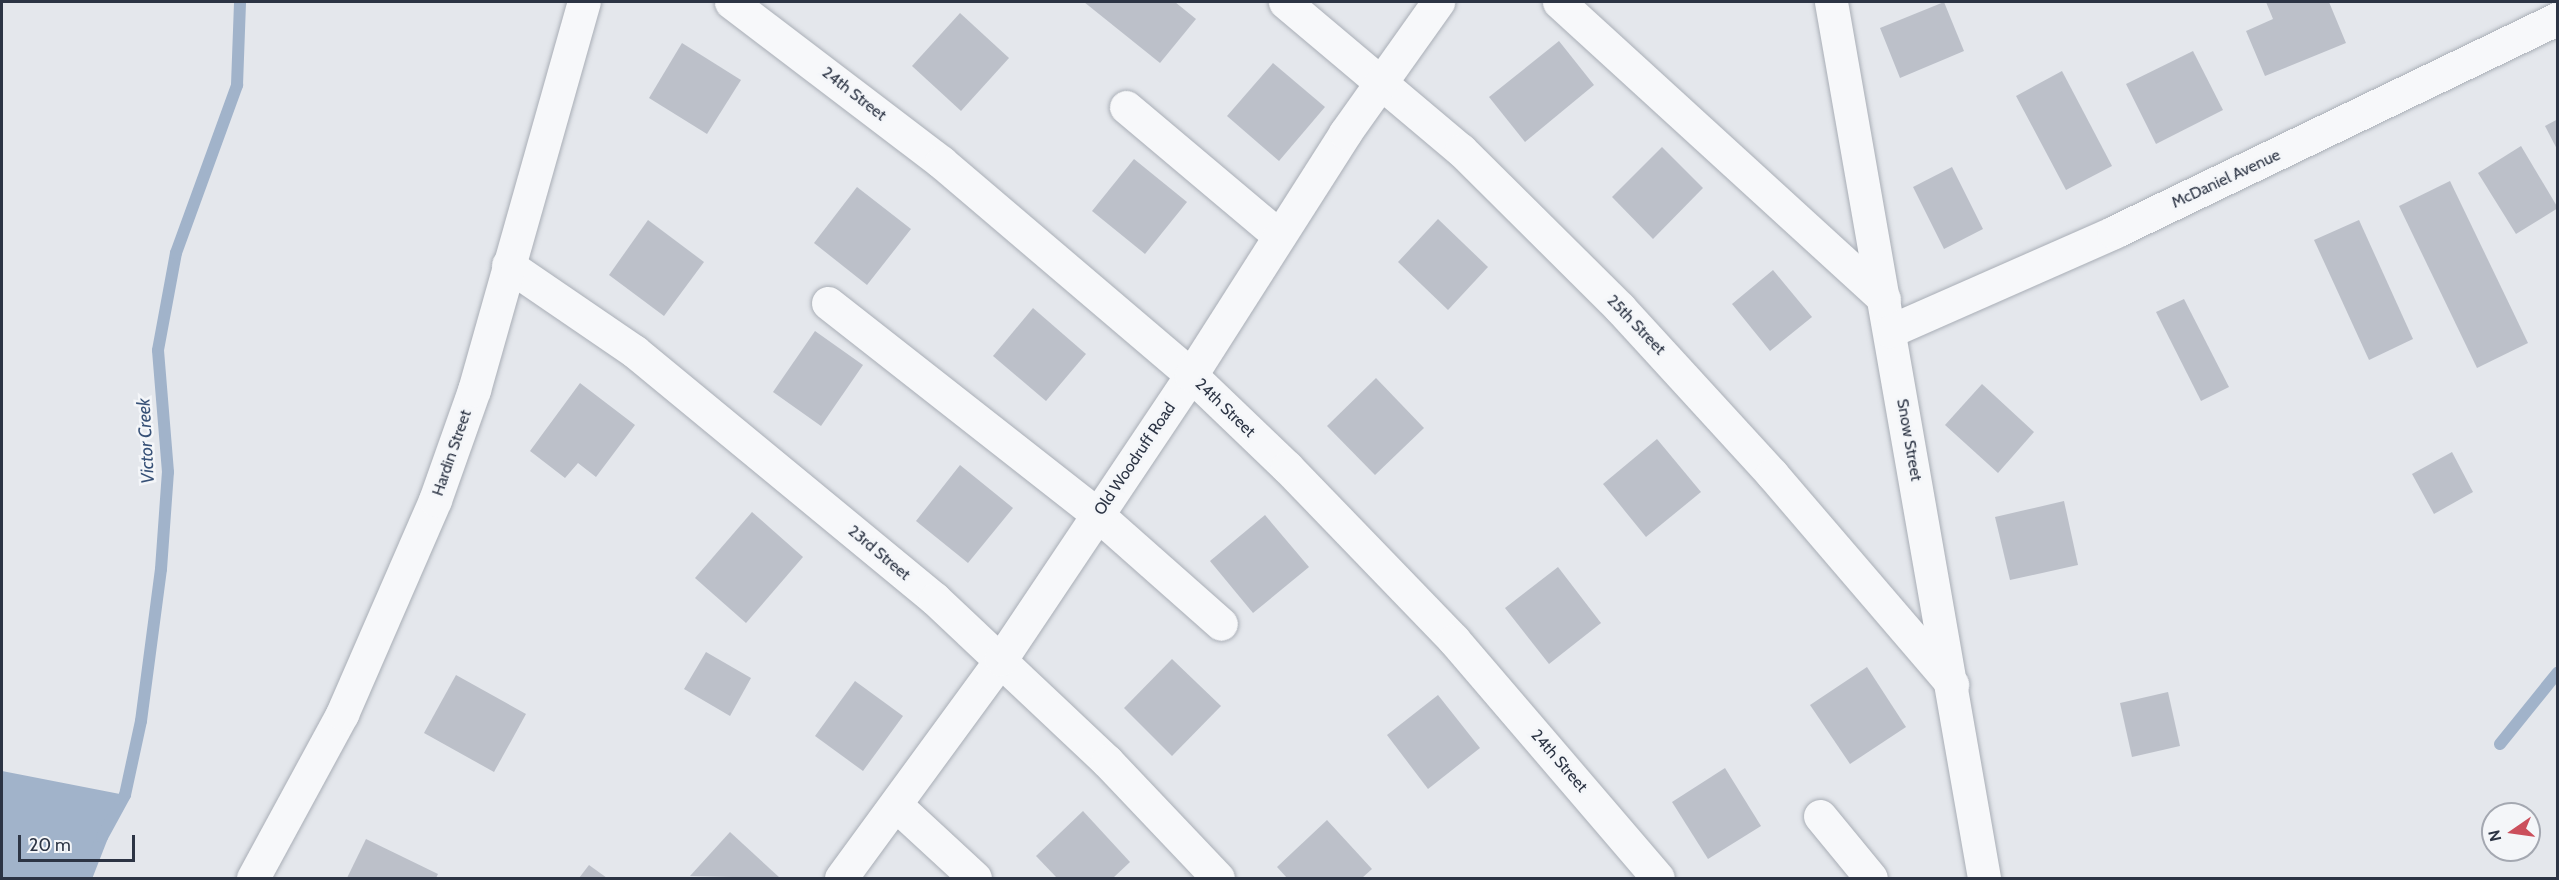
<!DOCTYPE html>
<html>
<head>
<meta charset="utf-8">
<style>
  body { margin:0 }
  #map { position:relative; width:2559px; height:880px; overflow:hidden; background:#e4e7ec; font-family:Cabin,sans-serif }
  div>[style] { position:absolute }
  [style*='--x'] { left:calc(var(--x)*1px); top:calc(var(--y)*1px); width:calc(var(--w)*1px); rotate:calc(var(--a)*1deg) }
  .water>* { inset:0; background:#a1b3ca }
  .stream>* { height:12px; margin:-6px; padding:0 6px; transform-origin:6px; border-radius:6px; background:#a1b3ca }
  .building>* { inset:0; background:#bcc0c9 }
  .roads { filter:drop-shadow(0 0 2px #a9aeb6) drop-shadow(0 0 2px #a9aeb6) }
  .minor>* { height:33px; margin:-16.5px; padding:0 16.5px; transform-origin:16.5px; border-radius:16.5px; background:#f7f8fa }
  span { translate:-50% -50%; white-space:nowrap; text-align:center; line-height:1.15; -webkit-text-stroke:5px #f4f6f9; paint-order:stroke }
  .street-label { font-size:16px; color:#2c3444 }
  .water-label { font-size:18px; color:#375177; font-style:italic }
  .frame { position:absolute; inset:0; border:3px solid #2c3444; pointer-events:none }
  .north { position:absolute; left:2481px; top:802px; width:60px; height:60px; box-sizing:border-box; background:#f4f6f9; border:2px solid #a4a8b1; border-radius:50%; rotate:257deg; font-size:16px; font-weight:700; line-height:24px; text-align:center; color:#2c3444 }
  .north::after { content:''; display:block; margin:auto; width:21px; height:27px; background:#cb4f5c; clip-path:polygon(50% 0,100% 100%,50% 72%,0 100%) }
  .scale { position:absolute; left:18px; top:835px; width:117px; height:27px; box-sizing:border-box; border:3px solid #2c3444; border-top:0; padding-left:8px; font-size:18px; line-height:21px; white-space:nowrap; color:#2c3444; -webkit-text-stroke:4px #f4f6f9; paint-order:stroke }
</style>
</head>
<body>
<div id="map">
  <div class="water">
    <i style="clip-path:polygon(2px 771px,125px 795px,102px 837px,86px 878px,2px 878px)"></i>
  </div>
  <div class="stream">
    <i style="--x:2500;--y:744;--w:92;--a:-51.1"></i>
    <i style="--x:86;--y:878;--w:44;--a:-68.7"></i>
    <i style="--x:102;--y:837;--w:48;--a:-61.3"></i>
    <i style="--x:125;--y:795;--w:76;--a:-77.8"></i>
    <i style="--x:141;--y:721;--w:153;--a:-82.5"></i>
    <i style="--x:161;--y:569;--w:97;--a:-85.9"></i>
    <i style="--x:168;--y:472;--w:122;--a:-94.7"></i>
    <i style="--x:158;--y:350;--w:99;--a:-79.5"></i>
    <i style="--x:176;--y:253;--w:179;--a:-70"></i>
    <i style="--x:237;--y:85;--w:83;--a:-87.9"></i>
  </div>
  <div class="building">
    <i style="clip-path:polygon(1084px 2px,1175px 2px,1196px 19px,1160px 63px)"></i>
    <i style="clip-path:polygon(1944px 2px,1964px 51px,1900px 78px,1880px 28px)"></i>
    <i style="clip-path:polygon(2266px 2px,2329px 2px,2346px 43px,2265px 76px,2246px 31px,2273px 19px)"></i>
    <i style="clip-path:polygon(960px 13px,1009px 58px,961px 111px,912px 66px)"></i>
    <i style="clip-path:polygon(1559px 41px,1594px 85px,1525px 142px,1489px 97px)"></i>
    <i style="clip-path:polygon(682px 43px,741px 80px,707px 134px,649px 98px)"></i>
    <i style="clip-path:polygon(2193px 51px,2223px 110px,2156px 144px,2126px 84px)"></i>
    <i style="clip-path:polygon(1273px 63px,1325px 107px,1279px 161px,1227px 116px)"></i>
    <i style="clip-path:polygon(2062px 71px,2112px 166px,2066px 190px,2016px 96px)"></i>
    <i style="clip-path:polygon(2558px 119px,2558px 151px,2545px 126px)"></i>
    <i style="clip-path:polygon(2521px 146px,2558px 208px,2516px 234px,2478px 173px)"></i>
    <i style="clip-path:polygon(1662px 147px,1703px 188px,1653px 239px,1612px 197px)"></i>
    <i style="clip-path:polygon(1134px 159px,1187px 202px,1145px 254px,1092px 211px)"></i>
    <i style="clip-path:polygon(1952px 167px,1983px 229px,1944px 249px,1913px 187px)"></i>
    <i style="clip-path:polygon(2450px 181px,2528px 343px,2477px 368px,2399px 206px)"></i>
    <i style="clip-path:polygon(857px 187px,911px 229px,867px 285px,814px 243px)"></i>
    <i style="clip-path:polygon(1438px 219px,1488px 267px,1448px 310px,1398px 262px)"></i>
    <i style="clip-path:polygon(648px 220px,704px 262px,664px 316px,609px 275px)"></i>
    <i style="clip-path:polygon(2359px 220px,2413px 339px,2369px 360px,2314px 240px)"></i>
    <i style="clip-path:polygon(1773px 270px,1812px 317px,1770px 351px,1732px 304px)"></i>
    <i style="clip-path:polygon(2184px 299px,2229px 387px,2201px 401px,2156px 312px)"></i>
    <i style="clip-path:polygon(1033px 308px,1086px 354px,1046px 401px,993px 356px)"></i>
    <i style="clip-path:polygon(815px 331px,863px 365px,821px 426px,773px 392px)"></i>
    <i style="clip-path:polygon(1376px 378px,1424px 428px,1375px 475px,1327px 426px)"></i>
    <i style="clip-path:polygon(580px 383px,635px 425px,596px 477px,578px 463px,565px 478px,530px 451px)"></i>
    <i style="clip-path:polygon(1982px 384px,2034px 432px,1998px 473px,1945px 425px)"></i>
    <i style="clip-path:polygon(1657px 439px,1701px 492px,1646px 537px,1603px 484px)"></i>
    <i style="clip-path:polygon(2452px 452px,2473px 492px,2434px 514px,2412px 474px)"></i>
    <i style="clip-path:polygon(960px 465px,1013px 508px,968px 563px,916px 521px)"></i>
    <i style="clip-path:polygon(2064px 501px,2078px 565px,2010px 580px,1995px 517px)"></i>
    <i style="clip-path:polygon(752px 512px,803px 557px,746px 623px,695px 578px)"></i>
    <i style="clip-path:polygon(1265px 515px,1309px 567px,1253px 613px,1210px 561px)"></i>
    <i style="clip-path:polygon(1558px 567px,1601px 623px,1549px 664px,1505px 608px)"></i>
    <i style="clip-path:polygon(706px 652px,751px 678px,730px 716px,684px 689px)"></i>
    <i style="clip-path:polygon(1172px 659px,1221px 706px,1172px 756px,1124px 708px)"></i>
    <i style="clip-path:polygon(1867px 667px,1906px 727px,1850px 764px,1810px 705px)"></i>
    <i style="clip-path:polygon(456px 675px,526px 714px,494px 772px,424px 733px)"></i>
    <i style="clip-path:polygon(855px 681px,903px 716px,863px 771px,815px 736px)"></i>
    <i style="clip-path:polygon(2168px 692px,2180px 746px,2132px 757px,2120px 703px)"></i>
    <i style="clip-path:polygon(1438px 695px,1480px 748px,1428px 789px,1387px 735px)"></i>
    <i style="clip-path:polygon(1725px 768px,1761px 826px,1708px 859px,1672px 802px)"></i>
    <i style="clip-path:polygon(1083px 811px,1130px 862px,1113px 878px,1057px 878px,1036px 856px)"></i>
    <i style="clip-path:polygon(1327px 820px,1372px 869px,1362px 878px,1287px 878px,1277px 867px)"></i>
    <i style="clip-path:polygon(730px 832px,780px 878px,690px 876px)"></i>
    <i style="clip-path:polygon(366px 839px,438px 874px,436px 878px,347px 878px)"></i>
    <i style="clip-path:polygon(589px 865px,607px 878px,579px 878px)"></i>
  </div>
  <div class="roads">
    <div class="minor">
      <i style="--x:731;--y:2;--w:264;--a:37.3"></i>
      <i style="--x:941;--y:162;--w:328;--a:40.4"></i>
      <i style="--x:1191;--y:375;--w:133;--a:43.8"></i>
      <i style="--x:1287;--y:467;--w:240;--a:46"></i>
      <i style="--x:1454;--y:640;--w:313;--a:49.4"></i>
      <i style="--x:1285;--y:2;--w:230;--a:40.1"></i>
      <i style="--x:1461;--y:150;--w:224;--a:44.8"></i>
      <i style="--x:1620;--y:308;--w:225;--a:47.5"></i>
      <i style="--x:1772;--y:474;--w:277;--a:49.4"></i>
      <i style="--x:1559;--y:2;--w:440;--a:42.4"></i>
      <i style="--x:1831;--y:2;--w:889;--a:80.09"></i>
      <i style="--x:1126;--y:107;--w:200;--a:40.1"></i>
      <i style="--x:508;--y:265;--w:153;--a:34.3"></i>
      <i style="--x:634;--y:351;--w:390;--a:39.5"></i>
      <i style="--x:935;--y:599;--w:236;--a:43.3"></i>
      <i style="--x:1107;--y:761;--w:161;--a:46.5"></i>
      <i style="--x:828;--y:303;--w:343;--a:38.1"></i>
      <i style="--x:1098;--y:515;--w:164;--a:41.5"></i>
      <i style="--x:1890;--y:331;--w:245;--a:-23.8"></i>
      <i style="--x:2114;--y:232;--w:493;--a:-25.7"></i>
      <i style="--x:897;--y:806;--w:106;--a:42.7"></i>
      <i style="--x:1820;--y:816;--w:80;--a:50.6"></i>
      <i style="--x:253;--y:878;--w:187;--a:-61.5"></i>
      <i style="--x:342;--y:714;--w:233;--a:-66.5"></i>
      <i style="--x:435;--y:500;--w:117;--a:-70.5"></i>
      <i style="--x:474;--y:390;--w:403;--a:-74.2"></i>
      <i style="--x:841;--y:878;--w:271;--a:-53.8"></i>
      <i style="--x:1001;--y:659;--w:342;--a:-56.2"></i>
      <i style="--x:1191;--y:375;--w:287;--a:-57.5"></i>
      <i style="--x:1345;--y:133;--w:161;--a:-54.6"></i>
    </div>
  </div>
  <div class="street-label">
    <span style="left:854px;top:94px;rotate:38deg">24th Street</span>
    <span style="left:2226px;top:179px;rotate:-25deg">McDaniel Avenue</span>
    <span style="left:1636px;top:325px;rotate:46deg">25th Street</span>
    <span style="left:1225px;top:408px;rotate:44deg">24th Street</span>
    <span style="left:1909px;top:440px;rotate:80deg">Snow Street</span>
    <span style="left:452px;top:453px;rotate:-71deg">Hardin Street</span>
    <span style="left:1135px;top:459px;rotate:-56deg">Old Woodruff Road</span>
    <span style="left:879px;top:553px;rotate:40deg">23rd Street</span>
    <span style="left:1559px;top:761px;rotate:49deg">24th Street</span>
  </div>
  <div class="water-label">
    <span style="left:146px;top:441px;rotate:-93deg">Victor Creek</span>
  </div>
  <div class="frame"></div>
  <div class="north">N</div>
  <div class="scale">20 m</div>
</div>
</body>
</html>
